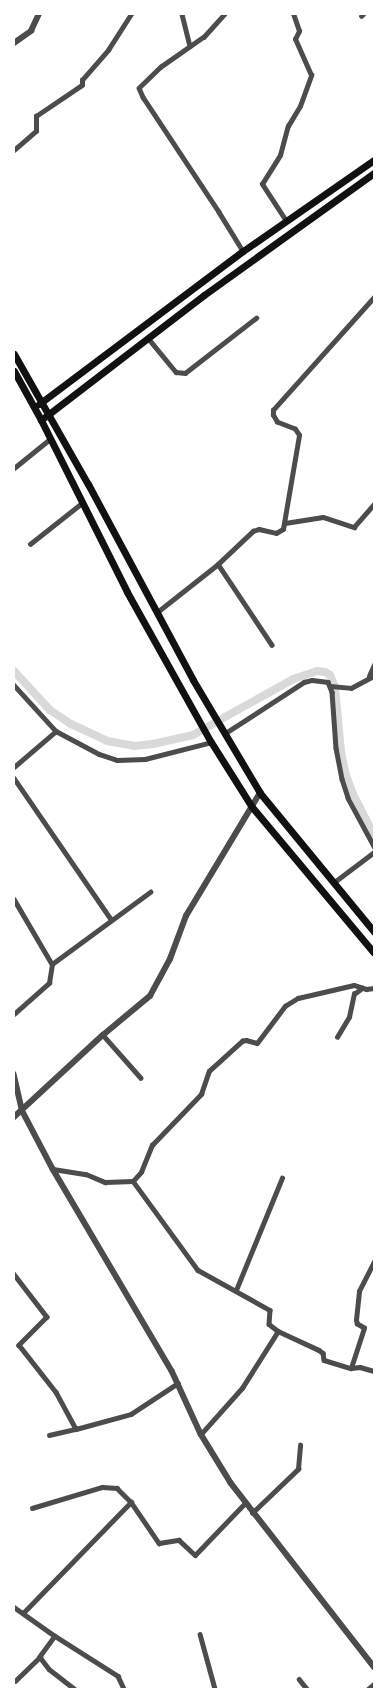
<!DOCTYPE html>
<html>
<head>
<meta charset="utf-8">
<style>
  body { margin:0 }
  #map { position:relative; width:388px; height:1703px; overflow:hidden; background:#fff; font-family:Mulish,sans-serif }
  div>[style] { position:absolute }
  [style*='--x'] { left:calc(var(--x)*1px); top:calc(var(--y)*1px); width:calc(var(--w)*1px); rotate:calc(var(--a)*1deg) }
  .canal>* { height:8px; margin:-4px; padding:0 4px; transform-origin:4px; border-radius:4px; background:#d9d9d9 }
  .minor>* { height:4.5px; margin:-2.25px; padding:0 2.25px; transform-origin:2.25px; border-radius:2.25px; background:#4c4c4c }
  .tertiary>* { height:5.5px; margin:-2.75px; padding:0 2.75px; transform-origin:2.75px; border-radius:2.75px; background:#4c4c4c }
  .secondary>* { height:7px; margin:-3.5px; padding:0 3.5px; transform-origin:3.5px; border-radius:3.5px; background:#111 }
  span { translate:-50% -50%; white-space:nowrap; text-align:center; line-height:1.15; -webkit-text-stroke:5px #fff; paint-order:stroke }
  .frame { position:absolute; inset:0; border:15px solid #fff; pointer-events:none }
</style>
</head>
<body>
<div id="map">
  <div class="canal">
    <i style="--x:14;--y:671;--w:53;--a:47.3"></i>
    <i style="--x:50;--y:710;--w:25;--a:34"></i>
    <i style="--x:71;--y:724;--w:40;--a:25"></i>
    <i style="--x:107;--y:741;--w:27;--a:10"></i>
    <i style="--x:134;--y:746;--w:19;--a:-6"></i>
    <i style="--x:153;--y:744;--w:41;--a:-12.7"></i>
    <i style="--x:193;--y:735;--w:115;--a:-29.2"></i>
    <i style="--x:293;--y:679;--w:25;--a:-18"></i>
    <i style="--x:317;--y:671;--w:8;--a:7"></i>
    <i style="--x:325;--y:672;--w:6;--a:31"></i>
    <i style="--x:330;--y:675;--w:13;--a:67"></i>
    <i style="--x:335;--y:687;--w:65;--a:84.7"></i>
    <i style="--x:341;--y:752;--w:24;--a:78"></i>
    <i style="--x:346;--y:775;--w:20;--a:70"></i>
    <i style="--x:353;--y:794;--w:46;--a:62.9"></i>
  </div>
  <div class="minor">
    <i style="--x:182;--y:14;--w:33;--a:76"></i>
    <i style="--x:225;--y:14;--w:31;--a:132"></i>
    <i style="--x:204;--y:37;--w:52;--a:145.1"></i>
    <i style="--x:161;--y:67;--w:30;--a:136"></i>
    <i style="--x:139;--y:88;--w:10;--a:66"></i>
    <i style="--x:143;--y:97;--w:138;--a:56.5"></i>
    <i style="--x:219;--y:212;--w:46;--a:58.4"></i>
    <i style="--x:361;--y:16;--w:3;--a:-45"></i>
    <i style="--x:14;--y:150;--w:29;--a:-41"></i>
    <i style="--x:36;--y:131;--w:15;--a:-90"></i>
    <i style="--x:36;--y:116;--w:55;--a:-34"></i>
    <i style="--x:82;--y:85;--w:5;--a:-90"></i>
    <i style="--x:82;--y:80;--w:40;--a:-49"></i>
    <i style="--x:108;--y:50;--w:43;--a:-57.4"></i>
    <i style="--x:286;--y:221;--w:44;--a:-123"></i>
    <i style="--x:262;--y:184;--w:34;--a:-58"></i>
    <i style="--x:280;--y:155;--w:30;--a:-75"></i>
    <i style="--x:288;--y:126;--w:23;--a:-59"></i>
    <i style="--x:300;--y:106;--w:33;--a:-70"></i>
    <i style="--x:311;--y:75;--w:39;--a:-114"></i>
    <i style="--x:295;--y:39;--w:9;--a:-63"></i>
    <i style="--x:299;--y:31;--w:18;--a:-109"></i>
    <i style="--x:148;--y:338;--w:44;--a:50.5"></i>
    <i style="--x:176;--y:372;--w:9;--a:6"></i>
    <i style="--x:185;--y:373;--w:90;--a:-37.8"></i>
    <i style="--x:14;--y:468;--w:46;--a:-38.9"></i>
    <i style="--x:285;--y:523;--w:38;--a:-9"></i>
    <i style="--x:323;--y:517;--w:33;--a:18"></i>
    <i style="--x:354;--y:527;--w:30;--a:-49"></i>
    <i style="--x:30;--y:544;--w:66;--a:-38.3"></i>
    <i style="--x:218;--y:564;--w:97;--a:56.3"></i>
    <i style="--x:156;--y:613;--w:79;--a:-38.3"></i>
    <i style="--x:218;--y:564;--w:48;--a:-43.3"></i>
    <i style="--x:253;--y:531;--w:6;--a:-18"></i>
    <i style="--x:259;--y:529;--w:17;--a:13"></i>
    <i style="--x:276;--y:533;--w:8;--a:-30"></i>
    <i style="--x:283;--y:529;--w:95;--a:-80.3"></i>
    <i style="--x:299;--y:435;--w:7;--a:-124"></i>
    <i style="--x:295;--y:429;--w:19;--a:-159"></i>
    <i style="--x:277;--y:422;--w:8;--a:-120"></i>
    <i style="--x:273;--y:415;--w:5;--a:-90"></i>
    <i style="--x:273;--y:410;--w:152;--a:-48.2"></i>
    <i style="--x:369;--y:676;--w:12;--a:-66"></i>
    <i style="--x:14;--y:685;--w:62;--a:47.6"></i>
    <i style="--x:56;--y:731;--w:49;--a:28.1"></i>
    <i style="--x:99;--y:754;--w:19;--a:18"></i>
    <i style="--x:117;--y:760;--w:28;--a:-2"></i>
    <i style="--x:145;--y:759;--w:69;--a:-14.2"></i>
    <i style="--x:330;--y:686;--w:21;--a:5"></i>
    <i style="--x:351;--y:688;--w:26;--a:-28"></i>
    <i style="--x:224;--y:734;--w:95;--a:-33"></i>
    <i style="--x:304;--y:682;--w:8;--a:-14"></i>
    <i style="--x:312;--y:680;--w:16;--a:7"></i>
    <i style="--x:328;--y:682;--w:11;--a:68"></i>
    <i style="--x:332;--y:692;--w:56;--a:85.9"></i>
    <i style="--x:336;--y:748;--w:32;--a:79"></i>
    <i style="--x:342;--y:779;--w:20;--a:72"></i>
    <i style="--x:348;--y:798;--w:55;--a:61.6"></i>
    <i style="--x:14;--y:767;--w:55;--a:-40.6"></i>
    <i style="--x:14;--y:778;--w:171;--a:55.5"></i>
    <i style="--x:333;--y:883;--w:51;--a:-37.1"></i>
    <i style="--x:14;--y:899;--w:75;--a:59.7"></i>
    <i style="--x:14;--y:1014;--w:47;--a:-41.5"></i>
    <i style="--x:49;--y:983;--w:19;--a:-81"></i>
    <i style="--x:52;--y:964;--w:122;--a:-36.3"></i>
    <i style="--x:103;--y:1035;--w:57;--a:48.5"></i>
    <i style="--x:337;--y:1037;--w:23;--a:-59"></i>
    <i style="--x:349;--y:1017;--w:24;--a:-78"></i>
    <i style="--x:354;--y:994;--w:10;--a:-37"></i>
    <i style="--x:53;--y:1169;--w:33;--a:9"></i>
    <i style="--x:86;--y:1174;--w:21;--a:23"></i>
    <i style="--x:105;--y:1182;--w:28;--a:-2"></i>
    <i style="--x:133;--y:1181;--w:12;--a:-48"></i>
    <i style="--x:141;--y:1172;--w:29;--a:-68"></i>
    <i style="--x:152;--y:1145;--w:71;--a:-46.1"></i>
    <i style="--x:201;--y:1094;--w:24;--a:-71"></i>
    <i style="--x:209;--y:1071;--w:45;--a:-42.3"></i>
    <i style="--x:242;--y:1041;--w:4;--a:-14"></i>
    <i style="--x:246;--y:1040;--w:11;--a:15"></i>
    <i style="--x:257;--y:1043;--w:46;--a:-52.9"></i>
    <i style="--x:285;--y:1006;--w:15;--a:-32"></i>
    <i style="--x:298;--y:998;--w:57;--a:-13.1"></i>
    <i style="--x:354;--y:985;--w:13;--a:18"></i>
    <i style="--x:366;--y:989;--w:8;--a:-7"></i>
    <i style="--x:133;--y:1181;--w:110;--a:53.9"></i>
    <i style="--x:198;--y:1270;--w:82;--a:29.1"></i>
    <i style="--x:270;--y:1310;--w:14;--a:94"></i>
    <i style="--x:269;--y:1324;--w:11;--a:38"></i>
    <i style="--x:14;--y:1274;--w:54;--a:52.5"></i>
    <i style="--x:47;--y:1317;--w:40;--a:135"></i>
    <i style="--x:19;--y:1345;--w:60;--a:51.8"></i>
    <i style="--x:56;--y:1392;--w:42;--a:61.6"></i>
    <i style="--x:76;--y:1429;--w:57;--a:-15.3"></i>
    <i style="--x:131;--y:1414;--w:56;--a:-33.4"></i>
    <i style="--x:236;--y:1290;--w:121;--a:-67.7"></i>
    <i style="--x:351;--y:1368;--w:9;--a:-6"></i>
    <i style="--x:360;--y:1367;--w:15;--a:16"></i>
    <i style="--x:201;--y:1434;--w:62;--a:-48.3"></i>
    <i style="--x:242;--y:1388;--w:67;--a:-57.7"></i>
    <i style="--x:278;--y:1331;--w:45;--a:24.9"></i>
    <i style="--x:319;--y:1350;--w:5;--a:37"></i>
    <i style="--x:323;--y:1353;--w:7;--a:82"></i>
    <i style="--x:324;--y:1360;--w:28;--a:17"></i>
    <i style="--x:351;--y:1368;--w:42;--a:-72"></i>
    <i style="--x:364;--y:1328;--w:8;--a:-150"></i>
    <i style="--x:357;--y:1324;--w:4;--a:-104"></i>
    <i style="--x:356;--y:1320;--w:29;--a:-84"></i>
    <i style="--x:359;--y:1291;--w:33;--a:-63"></i>
    <i style="--x:49;--y:1435;--w:28;--a:-13"></i>
    <i style="--x:32;--y:1508;--w:73;--a:-16.7"></i>
    <i style="--x:102;--y:1487;--w:15;--a:4"></i>
    <i style="--x:117;--y:1488;--w:20;--a:45"></i>
    <i style="--x:131;--y:1502;--w:50;--a:55.7"></i>
    <i style="--x:159;--y:1543;--w:20;--a:-9"></i>
    <i style="--x:179;--y:1540;--w:22;--a:43"></i>
    <i style="--x:195;--y:1555;--w:72;--a:-46.1"></i>
    <i style="--x:252;--y:1513;--w:64;--a:-43.7"></i>
    <i style="--x:298;--y:1469;--w:24;--a:-85"></i>
    <i style="--x:14;--y:1607;--w:50;--a:35.3"></i>
    <i style="--x:55;--y:1636;--w:75;--a:32.4"></i>
    <i style="--x:118;--y:1676;--w:14;--a:65"></i>
    <i style="--x:23;--y:1613;--w:155;--a:-45.8"></i>
    <i style="--x:200;--y:1634;--w:57;--a:74.7"></i>
    <i style="--x:55;--y:1636;--w:26;--a:126"></i>
    <i style="--x:40;--y:1657;--w:15;--a:53"></i>
    <i style="--x:49;--y:1669;--w:33;--a:38"></i>
    <i style="--x:299;--y:1679;--w:13;--a:51"></i>
    <i style="--x:15;--y:1681;--w:35;--a:-44"></i>
    <i style="--x:368;--y:1689;--w:8;--a:-40"></i>
  </div>
  <div class="tertiary">
    <i style="--x:14;--y:43;--w:21;--a:-35"></i>
    <i style="--x:31;--y:31;--w:19;--a:-65"></i>
    <i style="--x:14;--y:1074;--w:37;--a:77"></i>
    <i style="--x:22;--y:1110;--w:67;--a:62.3"></i>
    <i style="--x:53;--y:1169;--w:234;--a:59.5"></i>
    <i style="--x:172;--y:1371;--w:69;--a:65.3"></i>
    <i style="--x:201;--y:1434;--w:57;--a:58.5"></i>
    <i style="--x:231;--y:1483;--w:233;--a:52.1"></i>
    <i style="--x:14;--y:1117;--w:121;--a:-42.7"></i>
    <i style="--x:103;--y:1035;--w:61;--a:-39.7"></i>
    <i style="--x:150;--y:996;--w:42;--a:-61.6"></i>
    <i style="--x:170;--y:959;--w:46;--a:-69.6"></i>
    <i style="--x:186;--y:916;--w:144;--a:-59"></i>
  </div>
  <div class="secondary">
    <i style="--x:14;--y:354;--w:150;--a:60.4"></i>
    <i style="--x:88;--y:484;--w:222;--a:61.8"></i>
    <i style="--x:193;--y:680;--w:131;--a:59.3"></i>
    <i style="--x:260;--y:793;--w:180;--a:50.6"></i>
    <i style="--x:14;--y:371;--w:56;--a:61.1"></i>
    <i style="--x:41;--y:420;--w:192;--a:63.4"></i>
    <i style="--x:127;--y:592;--w:172;--a:60.8"></i>
    <i style="--x:211;--y:742;--w:77;--a:57.8"></i>
    <i style="--x:252;--y:807;--w:190;--a:50.1"></i>
    <i style="--x:39;--y:404;--w:255;--a:-36.9"></i>
    <i style="--x:243;--y:251;--w:160;--a:-34.8"></i>
    <i style="--x:41;--y:420;--w:205;--a:-37.5"></i>
    <i style="--x:204;--y:295;--w:209;--a:-35.7"></i>
  </div>
  <div class="frame"></div>
</div>
</body>
</html>
